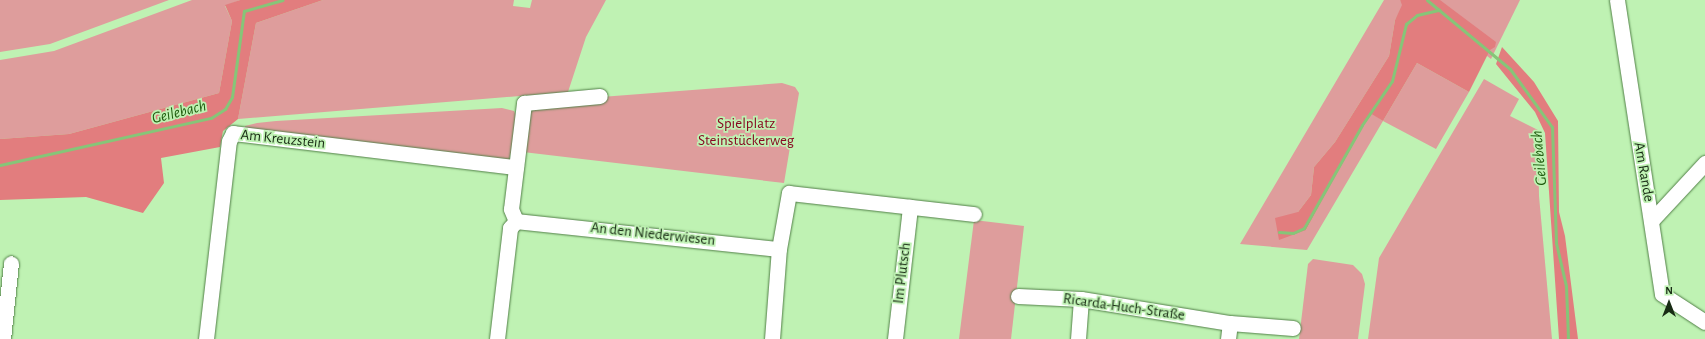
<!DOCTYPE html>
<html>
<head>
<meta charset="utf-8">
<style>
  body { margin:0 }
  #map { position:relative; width:1705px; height:339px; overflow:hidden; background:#bff2b3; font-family:"Alegreya Sans",sans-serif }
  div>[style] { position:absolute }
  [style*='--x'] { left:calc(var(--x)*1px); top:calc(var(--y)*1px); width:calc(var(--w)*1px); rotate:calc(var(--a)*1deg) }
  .green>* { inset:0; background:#de9d9c }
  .forest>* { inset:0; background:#e27d7e }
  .stream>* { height:3px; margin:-1.5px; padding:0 1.5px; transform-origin:1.5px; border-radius:1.5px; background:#86c578 }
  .roads { filter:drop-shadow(0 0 1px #528048) drop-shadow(0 0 1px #528048) }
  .minor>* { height:15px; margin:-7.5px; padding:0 7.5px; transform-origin:7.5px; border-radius:7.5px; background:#fff }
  span { translate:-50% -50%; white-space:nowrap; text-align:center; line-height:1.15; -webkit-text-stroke:3.5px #bff2b3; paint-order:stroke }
  .park-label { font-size:15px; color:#870922 }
  .street-label { font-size:15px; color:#182b14 }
  .water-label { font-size:16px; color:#1e5b0d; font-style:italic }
  .north { position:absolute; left:1649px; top:283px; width:40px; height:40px; -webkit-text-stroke:3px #bff2b3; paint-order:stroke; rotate:0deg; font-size:11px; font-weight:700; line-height:16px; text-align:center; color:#182b14 }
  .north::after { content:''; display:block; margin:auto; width:14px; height:18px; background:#182b14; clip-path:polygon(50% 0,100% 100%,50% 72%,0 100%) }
</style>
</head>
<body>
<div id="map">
  <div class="green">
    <i style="clip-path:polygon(0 0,169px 0,50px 44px,0 52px)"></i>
    <i style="clip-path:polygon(192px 0,240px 0,225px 6px,232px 21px,219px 93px,69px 134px,0 139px,0 60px,54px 51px)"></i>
    <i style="clip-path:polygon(323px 0,514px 0,513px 6px,530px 8px,532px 0,606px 0,586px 37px,568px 92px,238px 119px,256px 23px)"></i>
    <i style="clip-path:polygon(1384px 0,1400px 0,1403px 5px,1395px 20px,1389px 56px,1335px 142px,1314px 167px,1311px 195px,1298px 212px,1306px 230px,1370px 112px,1383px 121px,1417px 63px,1469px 92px,1436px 149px,1383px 121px,1307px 250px,1240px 244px)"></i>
    <i style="clip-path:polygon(1413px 0,1520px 0,1491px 59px)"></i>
    <i style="clip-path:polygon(1484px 79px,1519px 99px,1510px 116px,1538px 130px,1539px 196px,1552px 339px,1368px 339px,1379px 258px)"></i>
    <i style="clip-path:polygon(782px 83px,795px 87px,799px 93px,784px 183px,523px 152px,528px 108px,536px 102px)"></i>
    <i style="clip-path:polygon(502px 108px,514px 111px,519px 122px,509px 160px,245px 129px,245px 126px,257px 123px,276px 121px)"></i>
    <i style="clip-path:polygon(974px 220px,1024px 226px,1011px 339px,959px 339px)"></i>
    <i style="clip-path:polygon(1313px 259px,1353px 265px,1362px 274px,1365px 284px,1358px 339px,1299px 339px,1308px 264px)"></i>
  </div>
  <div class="forest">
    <i style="clip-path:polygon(240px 0,323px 0,256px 23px,238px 119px,223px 131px,220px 147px,161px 158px,164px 183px,143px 213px,86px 197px,0 200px,0 139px,69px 134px,219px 93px,232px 21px,225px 5px)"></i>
    <i style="clip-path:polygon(1400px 0,1440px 0,1496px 42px,1495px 47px,1490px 50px,1469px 92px,1417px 63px,1383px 121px,1370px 113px,1306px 230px,1279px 240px,1275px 218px,1298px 212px,1311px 195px,1314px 167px,1335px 142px,1389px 56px,1395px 20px,1402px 5px)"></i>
    <i style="clip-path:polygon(1502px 47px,1534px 82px,1558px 121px,1559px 212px,1565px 236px,1578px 339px,1559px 339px,1545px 133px,1535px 112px,1496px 64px)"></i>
  </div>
  <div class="stream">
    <i style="--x:1427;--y:0;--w:108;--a:39.7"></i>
    <i style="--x:1510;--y:69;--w:72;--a:54.1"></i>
    <i style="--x:1552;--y:127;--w:116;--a:88"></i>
    <i style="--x:1556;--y:243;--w:44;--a:76.9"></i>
    <i style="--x:1566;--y:286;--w:53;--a:87.8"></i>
    <i style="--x:0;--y:165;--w:216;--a:-12.6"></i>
    <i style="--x:211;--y:118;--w:17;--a:-33"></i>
    <i style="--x:225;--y:109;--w:14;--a:-60"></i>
    <i style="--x:232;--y:97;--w:87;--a:-82.1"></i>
    <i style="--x:244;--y:11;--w:40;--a:-16"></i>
    <i style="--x:1279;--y:232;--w:14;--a:4"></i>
    <i style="--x:1293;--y:233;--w:12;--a:-24"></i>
    <i style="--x:1304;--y:228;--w:118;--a:-60.6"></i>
    <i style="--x:1362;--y:125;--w:53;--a:-55.7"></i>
    <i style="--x:1392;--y:81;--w:59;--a:-76.2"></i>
    <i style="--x:1406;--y:24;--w:14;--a:-39"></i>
    <i style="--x:1417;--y:15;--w:23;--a:-13"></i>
  </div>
  <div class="roads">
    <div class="minor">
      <i style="--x:1617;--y:0;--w:297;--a:81.3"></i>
      <i style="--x:1662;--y:294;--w:51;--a:33.1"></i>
      <i style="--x:1652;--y:220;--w:78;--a:-47.1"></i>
      <i style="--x:516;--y:221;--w:13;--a:-113"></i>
      <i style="--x:511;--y:209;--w:107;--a:-83"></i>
      <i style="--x:524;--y:103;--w:76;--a:-5.3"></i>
      <i style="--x:1018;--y:296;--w:63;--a:2.7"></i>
      <i style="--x:1081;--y:299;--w:151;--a:9.2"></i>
      <i style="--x:1230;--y:323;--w:63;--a:4.5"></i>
      <i style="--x:3;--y:339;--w:76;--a:-84"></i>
      <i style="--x:206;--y:339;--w:199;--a:-83.4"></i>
      <i style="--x:229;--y:141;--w:9;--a:-63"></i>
      <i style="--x:233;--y:133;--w:285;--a:6.9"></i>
      <i style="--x:497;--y:339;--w:112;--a:-83.3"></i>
      <i style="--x:510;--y:228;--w:9;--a:-49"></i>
      <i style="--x:516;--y:221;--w:264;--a:6.1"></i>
      <i style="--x:772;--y:339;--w:90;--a:-85.6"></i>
      <i style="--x:779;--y:249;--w:57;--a:-79.9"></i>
      <i style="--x:789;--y:193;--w:186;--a:6.5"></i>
      <i style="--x:895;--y:339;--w:133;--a:-83.5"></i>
      <i style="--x:1078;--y:339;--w:40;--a:-85.7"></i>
      <i style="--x:1228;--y:339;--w:16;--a:-83"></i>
    </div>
  </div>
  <div class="park-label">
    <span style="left:746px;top:132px">Spielplatz<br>Steinstückerweg</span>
  </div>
  <div class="street-label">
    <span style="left:283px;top:139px;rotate:6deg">Am Kreuzstein</span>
    <span style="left:1644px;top:172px;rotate:80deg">Am Rande</span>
    <span style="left:653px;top:234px;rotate:6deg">An den Niederwiesen</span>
    <span style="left:902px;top:273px;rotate:-83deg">Im Plutsch</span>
    <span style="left:1124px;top:307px;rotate:8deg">Ricarda-Huch-Straße</span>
  </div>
  <div class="water-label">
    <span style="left:179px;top:112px;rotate:-14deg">Geilebach</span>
    <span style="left:1539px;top:158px;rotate:-95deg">Geilebach</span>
  </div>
  <div class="north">N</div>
</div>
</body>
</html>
